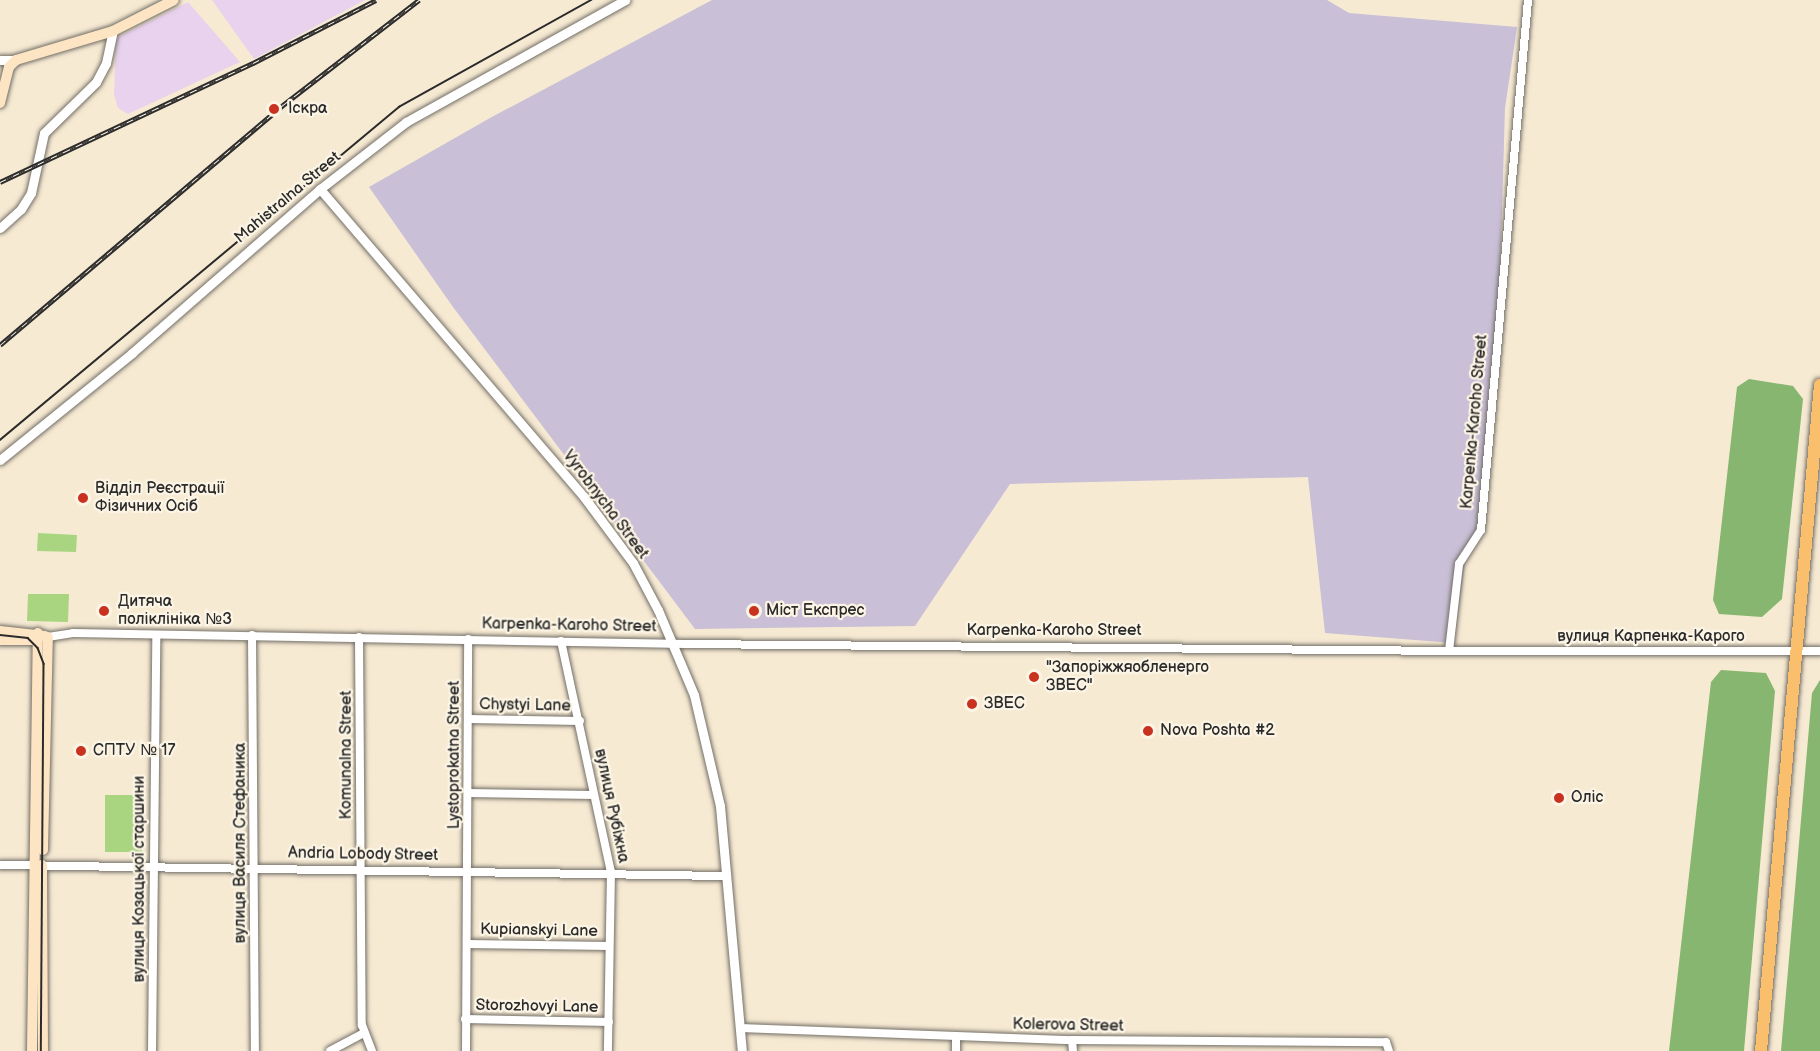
<!DOCTYPE html>
<html>
<head>
<meta charset="utf-8">
<style>
  body { margin:0 }
  #map { position:relative; width:1820px; height:1051px; overflow:hidden; background:#f7ead3; font-family:"Balsamiq Sans",sans-serif }
  div>[style] { position:absolute }
  [style*='--x'] { left:calc(var(--x)*1px); top:calc(var(--y)*1px); width:calc(var(--w)*1px); rotate:calc(var(--a)*1deg) }
  .built>* { inset:0; background:#e9d2ed }
  .industrial>* { inset:0; background:#c9bfd7 }
  .green>* { inset:0; background:#a9d581 }
  .forest>* { inset:0; background:#86b66f }
  .roads { filter:drop-shadow(0 0 2px #726e66) drop-shadow(0 0 2px #726e66) }
  .minor>* { height:8px; margin:-4px; padding:0 4px; transform-origin:4px; border-radius:4px; background:#fff }
  .tertiary>* { height:9px; margin:-4.5px; padding:0 4.5px; transform-origin:4.5px; border-radius:4.5px; background:#fff }
  .secondary>* { height:10px; margin:-5px; padding:0 5px; transform-origin:5px; border-radius:5px; background:#fde5c4 }
  .trunk>* { height:12px; margin:-6px; padding:0 6px; transform-origin:6px; border-radius:6px; background:#f9bf6c }
  .tram>* { height:1.5px; margin:-0.75px; padding:0 0.75px; transform-origin:0.75px; border-radius:0.75px; background:#2b2b2b }
  .rail>* { height:4.5px; margin-top:-2.25px; transform-origin:0; background:repeating-linear-gradient(90deg,#fcf5e5 0 7px,#2b2b2b 0 14px); box-sizing:border-box; border-block:2px solid #2b2b2b }
  .dots>* { width:16px; height:16px; translate:-50% -50%; box-sizing:border-box; border:3px solid #fcf5e5; border-radius:50% }
  span { translate:-50% -50%; white-space:nowrap; text-align:center; line-height:1.15; -webkit-text-stroke:4.5px #fcf5e5; paint-order:stroke }
  .poi-label { font-size:16px; color:#2b2b2b }
  .left { translate:0 -50%; text-align:left }
  .street-label { font-size:16px; color:#2b2b2b }
</style>
</head>
<body>
<div id="map">
  <div class="built">
    <i style="clip-path:polygon(212px 0,365px 0,254px 59px)"></i>
    <i style="clip-path:polygon(188px 2px,240px 62px,128px 114px,118px 108px,114px 95px,116px 38px)"></i>
  </div>
  <div class="industrial">
    <i style="clip-path:polygon(712px 0,1327px 0,1349px 13px,1517px 27px,1505px 108px,1498px 351px,1483px 522px,1467px 549px,1454px 643px,1325px 633px,1308px 477px,1010px 484px,915px 626px,695px 629px,453px 307px,369px 187px,490px 118px)"></i>
  </div>
  <div class="green">
    <i style="clip-path:polygon(38px 533px,77px 535px,76px 552px,37px 551px)"></i>
    <i style="clip-path:polygon(28px 594px,69px 594px,68px 622px,27px 621px)"></i>
    <i style="clip-path:polygon(105px 795px,142px 795px,142px 852px,105px 852px)"></i>
  </div>
  <div class="forest">
    <i style="clip-path:polygon(1749px 379px,1793px 386px,1803px 399px,1782px 599px,1762px 617px,1719px 614px,1713px 600px,1737px 387px)"></i>
    <i style="clip-path:polygon(1721px 670px,1766px 673px,1775px 691px,1744px 1051px,1669px 1051px,1711px 682px)"></i>
    <i style="clip-path:polygon(1820px 680px,1820px 1051px,1781px 1051px,1812px 693px)"></i>
  </div>
  <div class="roads">
    <div class="minor">
      <i style="--x:252;--y:635;--w:416;--a:89.6"></i>
      <i style="--x:48;--y:637;--w:25;--a:-9"></i>
      <i style="--x:73;--y:633;--w:612;--a:1.03"></i>
      <i style="--x:685;--y:644;--w:764;--a:0.52"></i>
      <i style="--x:1449;--y:651;--w:88;--a:-83.4"></i>
      <i style="--x:1459;--y:564;--w:40;--a:-57.1"></i>
      <i style="--x:1481;--y:530;--w:532;--a:-84.93"></i>
      <i style="--x:359;--y:637;--w:388;--a:89.6"></i>
      <i style="--x:362;--y:1025;--w:28;--a:69"></i>
      <i style="--x:561;--y:641;--w:236;--a:77.8"></i>
      <i style="--x:611;--y:872;--w:179;--a:91"></i>
      <i style="--x:1449;--y:651;--w:371;--a:0"></i>
      <i style="--x:469;--y:719;--w:111;--a:1"></i>
      <i style="--x:468;--y:793;--w:126;--a:0.9"></i>
      <i style="--x:0;--y:865;--w:726;--a:0.87"></i>
      <i style="--x:467;--y:944;--w:142;--a:0.8"></i>
      <i style="--x:465;--y:1019;--w:144;--a:1.2"></i>
      <i style="--x:740;--y:1028;--w:332;--a:2.1"></i>
      <i style="--x:1072;--y:1040;--w:314;--a:0.4"></i>
      <i style="--x:1386;--y:1042;--w:9;--a:72"></i>
      <i style="--x:1072;--y:1040;--w:11;--a:85"></i>
      <i style="--x:152;--y:1051;--w:416;--a:-89.4"></i>
      <i style="--x:330;--y:1051;--w:38;--a:-28"></i>
      <i style="--x:466;--y:1051;--w:412;--a:-89.7"></i>
      <i style="--x:956;--y:1051;--w:14;--a:-90"></i>
    </div>
    <div class="tertiary">
      <i style="--x:0;--y:60;--w:16;--a:0"></i>
      <i style="--x:320;--y:189;--w:406;--a:49.4"></i>
      <i style="--x:584;--y:497;--w:82;--a:53.4"></i>
      <i style="--x:633;--y:563;--w:53;--a:62"></i>
      <i style="--x:658;--y:610;--w:92;--a:67"></i>
      <i style="--x:694;--y:695;--w:114;--a:76.8"></i>
      <i style="--x:720;--y:806;--w:246;--a:84.9"></i>
      <i style="--x:0;--y:228;--w:28;--a:-42"></i>
      <i style="--x:21;--y:209;--w:19;--a:-58"></i>
      <i style="--x:31;--y:193;--w:61;--a:-77.8"></i>
      <i style="--x:44;--y:133;--w:73;--a:-44.4"></i>
      <i style="--x:96;--y:82;--w:21;--a:-62"></i>
      <i style="--x:106;--y:63;--w:33;--a:-78"></i>
      <i style="--x:0;--y:460;--w:170;--a:-39"></i>
      <i style="--x:132;--y:353;--w:249;--a:-41.1"></i>
      <i style="--x:320;--y:189;--w:109;--a:-37.9"></i>
      <i style="--x:406;--y:122;--w:251;--a:-29.1"></i>
    </div>
    <div class="secondary">
      <i style="--x:0;--y:103;--w:37;--a:-76"></i>
      <i style="--x:9;--y:67;--w:10;--a:-45"></i>
      <i style="--x:16;--y:60;--w:101;--a:-16.6"></i>
      <i style="--x:113;--y:31;--w:68;--a:-26.9"></i>
      <i style="--x:0;--y:631;--w:45;--a:6.3"></i>
      <i style="--x:0;--y:640;--w:36;--a:0"></i>
      <i style="--x:43;--y:850;--w:213;--a:-88.7"></i>
      <i style="--x:42;--y:865;--w:186;--a:89.7"></i>
      <i style="--x:32;--y:1051;--w:418;--a:-89.2"></i>
    </div>
    <div class="trunk">
      <i style="--x:1761;--y:1051;--w:669;--a:-84.94"></i>
    </div>
  </div>
  <div class="tram">
    <i style="--x:0;--y:440;--w:520;--a:-39.85"></i>
    <i style="--x:399;--y:107;--w:220;--a:-29.1"></i>
    <i style="--x:0;--y:635;--w:28;--a:6"></i>
    <i style="--x:28;--y:638;--w:14;--a:45"></i>
    <i style="--x:38;--y:648;--w:17;--a:69"></i>
    <i style="--x:44;--y:664;--w:387;--a:90.4"></i>
  </div>
  <div class="rail">
    <i style="--x:0;--y:182;--w:280;--a:-25.2"></i>
    <i style="--x:253;--y:63;--w:138;--a:-27.1"></i>
    <i style="--x:0;--y:345;--w:371;--a:-40.3"></i>
    <i style="--x:283;--y:105;--w:172;--a:-37.7"></i>
  </div>
  <div class="dots">
    <i style="left:274px;top:109px;background:#c8321e"></i>
    <i style="left:83px;top:498px;background:#c8321e"></i>
    <i style="left:104px;top:611px;background:#c8321e"></i>
    <i style="left:754px;top:611px;background:#c8321e"></i>
    <i style="left:1034px;top:677px;background:#c8321e"></i>
    <i style="left:972px;top:704px;background:#c8321e"></i>
    <i style="left:1148px;top:731px;background:#c8321e"></i>
    <i style="left:81px;top:751px;background:#c8321e"></i>
    <i style="left:1559px;top:798px;background:#c8321e"></i>
  </div>
  <div class="poi-label">
    <span class="left" style="left:288px;top:109px">Іскра</span>
    <span class="left" style="left:95px;top:498px">Відділ Реєстрації<br>Фізичних Осіб</span>
    <span class="left" style="left:118px;top:611px">Дитяча<br>поліклініка №3</span>
    <span class="left" style="left:766px;top:611px">Мiст Експрес</span>
    <span class="left" style="left:1046px;top:677px">"Запоріжжяобленерго<br>ЗВЕС"</span>
    <span class="left" style="left:984px;top:704px">ЗВЕС</span>
    <span class="left" style="left:1160px;top:731px">Nova Poshta #2</span>
    <span class="left" style="left:93px;top:751px">СПТУ № 17</span>
    <span class="left" style="left:1571px;top:798px">Оліс</span>
  </div>
  <div class="street-label">
    <span style="left:288px;top:198px;rotate:-40deg">Mahistralna Street</span>
    <span style="left:1475px;top:422px;rotate:-85deg">Karpenka-Karoho Street</span>
    <span style="left:605px;top:505px;rotate:53deg">Vyrobnycha Street</span>
    <span style="left:569px;top:626px;rotate:1deg">Karpenka-Karoho Street</span>
    <span style="left:1054px;top:631px">Karpenka-Karoho Street</span>
    <span style="left:1651px;top:637px">вулиця Карпенка-Карого</span>
    <span style="left:525px;top:706px;rotate:1deg">Chystyi Lane</span>
    <span style="left:347px;top:755px;rotate:-90deg">Komunalna Street</span>
    <span style="left:455px;top:755px;rotate:-90deg">Lystoprokatna Street</span>
    <span style="left:611px;top:806px;rotate:78deg">вулиця Рубіжна</span>
    <span style="left:241px;top:843px;rotate:-90deg">вулиця Василя Стефаника</span>
    <span style="left:363px;top:855px;rotate:1deg">Andria Lobody Street</span>
    <span style="left:140px;top:879px;rotate:-90deg">вулиця Козацької старшини</span>
    <span style="left:539px;top:931px;rotate:1deg">Kupianskyi Lane</span>
    <span style="left:537px;top:1007px;rotate:1deg">Storozhovyi Lane</span>
    <span style="left:1068px;top:1026px;rotate:1deg">Kolerova Street</span>
  </div>
</div>
</body>
</html>
